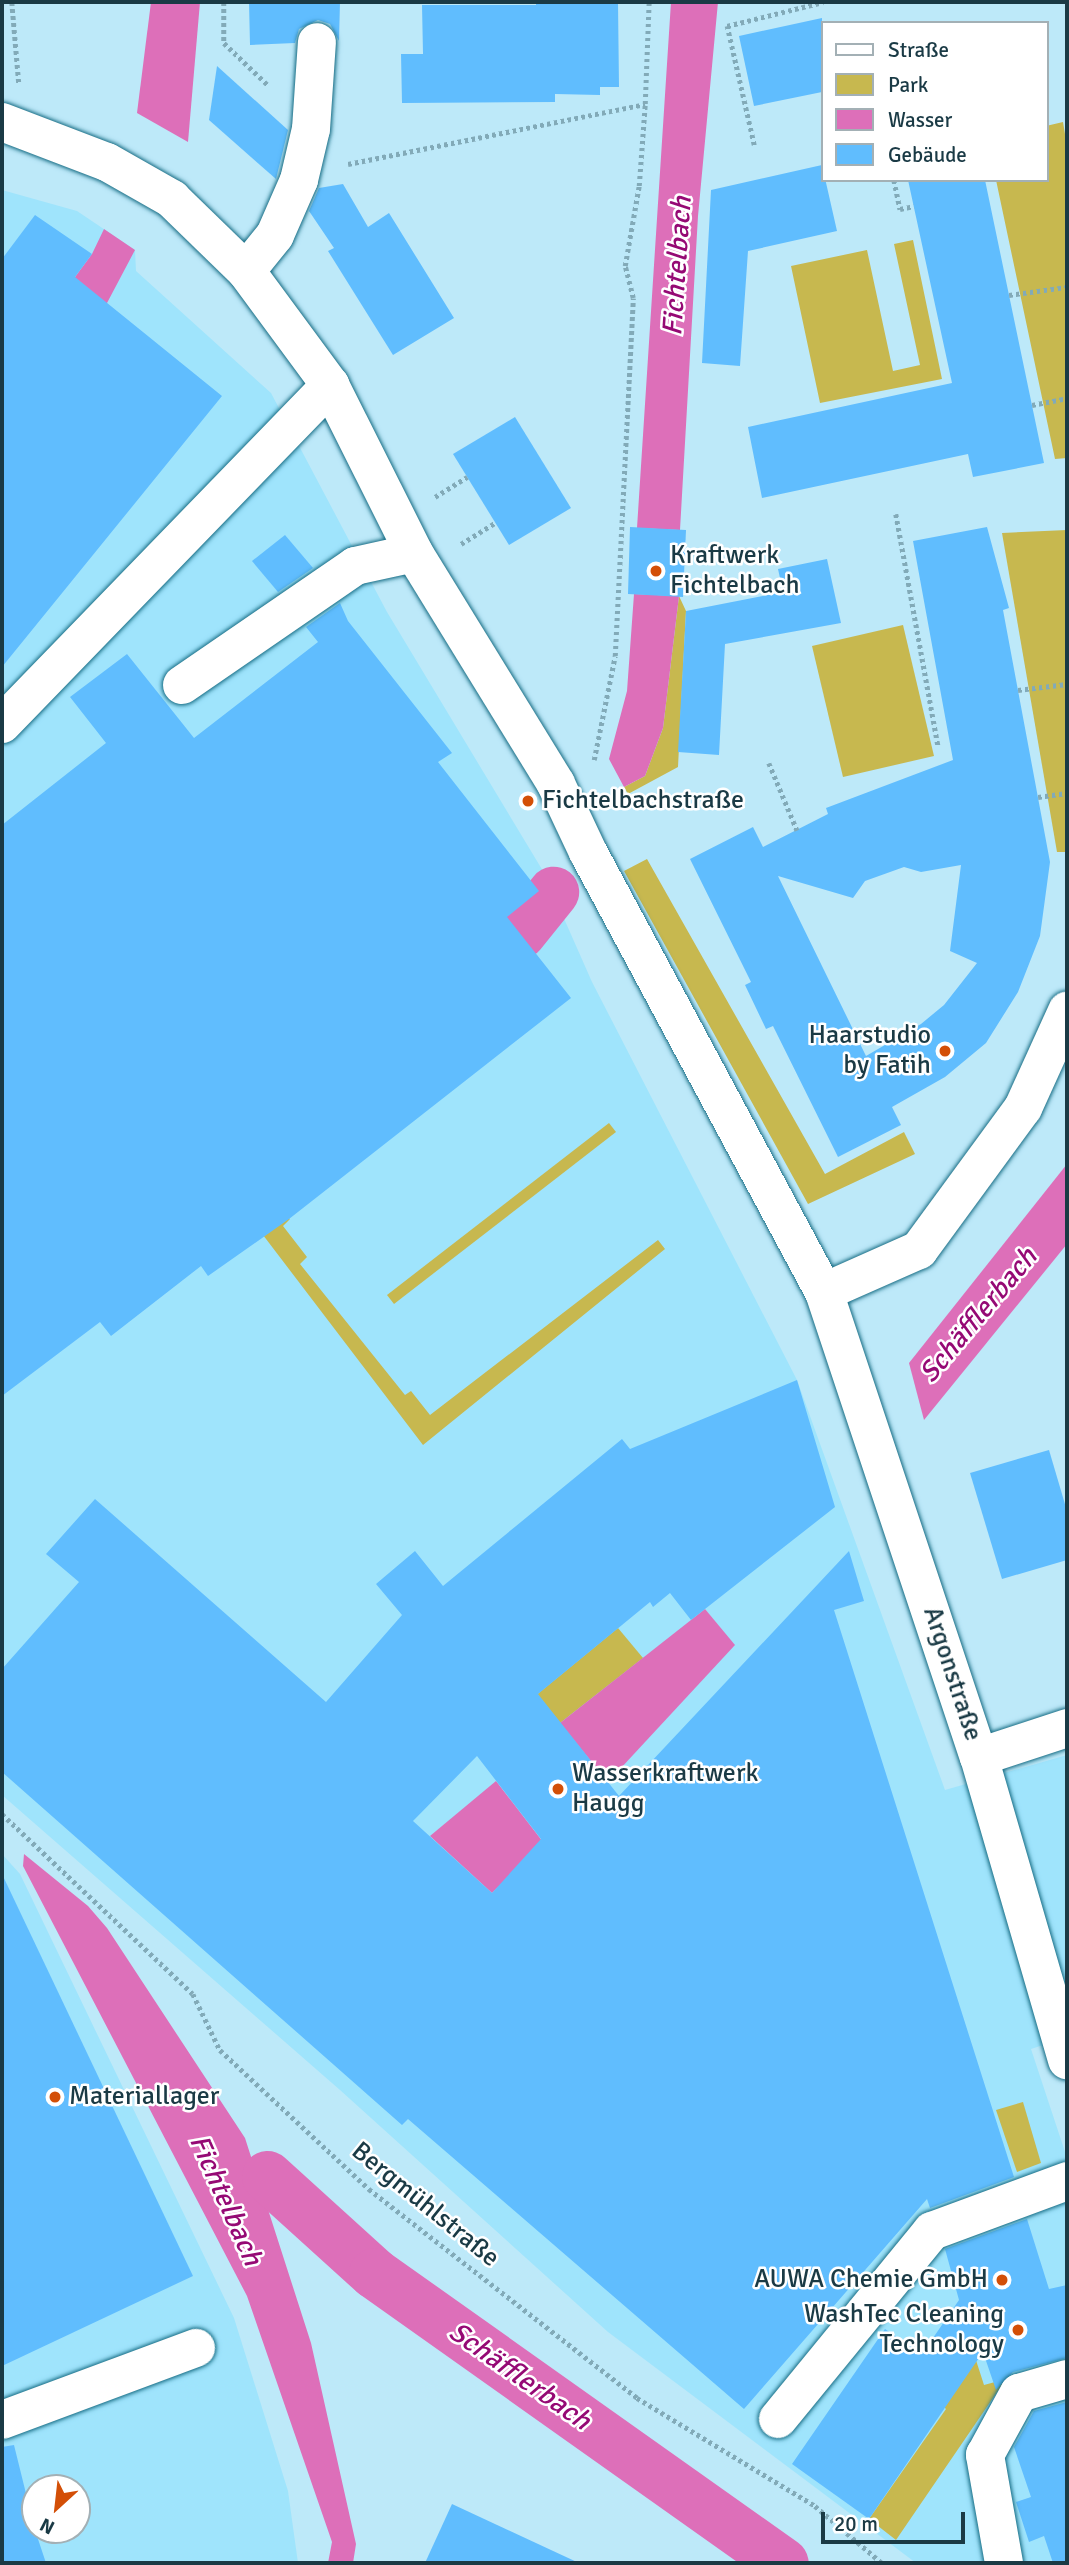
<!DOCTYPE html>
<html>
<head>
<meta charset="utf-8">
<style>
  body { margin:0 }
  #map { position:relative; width:1069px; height:2565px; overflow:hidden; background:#bde9f9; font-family:Signika,sans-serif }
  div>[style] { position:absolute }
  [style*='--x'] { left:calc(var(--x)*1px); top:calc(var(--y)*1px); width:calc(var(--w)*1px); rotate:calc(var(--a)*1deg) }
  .built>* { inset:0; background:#9fe4fc }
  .green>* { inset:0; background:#c7b84f }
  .water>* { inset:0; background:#dd6fb9 }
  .canal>* { height:51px; margin:-25.5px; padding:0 25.5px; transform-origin:25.5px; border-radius:25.5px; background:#dd6fb9 }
  .building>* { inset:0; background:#60bdfe }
  .path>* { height:4.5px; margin-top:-2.25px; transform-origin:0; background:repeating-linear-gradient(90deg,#82aab8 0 3.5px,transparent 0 7px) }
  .roads { filter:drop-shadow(0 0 2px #166c84) drop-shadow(0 0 2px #166c84) }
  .minor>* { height:38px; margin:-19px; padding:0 19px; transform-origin:19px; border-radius:19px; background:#fff }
  .dots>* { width:19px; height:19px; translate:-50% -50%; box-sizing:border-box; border:4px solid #fff; border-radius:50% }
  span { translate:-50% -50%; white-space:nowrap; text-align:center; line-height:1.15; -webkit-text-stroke:5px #fff; paint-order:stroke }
  .poi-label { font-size:26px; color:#1a3a45 }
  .left { translate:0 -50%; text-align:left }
  .right { translate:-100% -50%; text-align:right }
  .street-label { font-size:26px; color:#1a3a45 }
  .water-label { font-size:28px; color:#950974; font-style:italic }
  .frame { position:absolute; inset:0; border:4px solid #1a3a45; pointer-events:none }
  .legend { position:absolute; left:821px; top:21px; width:228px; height:161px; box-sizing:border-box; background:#fff; border:2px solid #a3b0b5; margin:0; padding:9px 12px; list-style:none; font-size:21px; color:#1a3a45 }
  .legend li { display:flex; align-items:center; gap:14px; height:35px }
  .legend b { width:35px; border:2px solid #a3b0b5 }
  .north { position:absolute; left:21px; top:2474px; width:70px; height:70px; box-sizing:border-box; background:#fff; border:2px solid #a3b0b5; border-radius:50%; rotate:207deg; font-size:19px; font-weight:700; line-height:28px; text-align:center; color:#1a3a45 }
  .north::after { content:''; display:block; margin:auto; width:24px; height:32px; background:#d34f07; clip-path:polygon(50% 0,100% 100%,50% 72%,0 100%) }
  .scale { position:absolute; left:821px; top:2512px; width:144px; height:32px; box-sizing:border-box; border:4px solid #1a3a45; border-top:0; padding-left:9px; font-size:21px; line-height:24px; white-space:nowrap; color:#1a3a45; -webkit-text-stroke:5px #fff; paint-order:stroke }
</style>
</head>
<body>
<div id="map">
  <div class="built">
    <i style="clip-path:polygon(2px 190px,77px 211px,135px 250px,136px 271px,271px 393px,387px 612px,543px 871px,592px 982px,797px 1380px,945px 1790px,1067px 1755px,1067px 2037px,1031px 2049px,1067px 2158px,1067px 2563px,916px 2563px,608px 2332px,340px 2090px,2px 1795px)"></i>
    <i style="clip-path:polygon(evenodd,2px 1854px,20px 1874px,234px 2318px,288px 2491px,298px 2563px,2px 2563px,2px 1854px,35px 2488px,77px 2488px,77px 2530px,35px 2530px,35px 2488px)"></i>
  </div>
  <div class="green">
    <i style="clip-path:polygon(1063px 122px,1067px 146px,1067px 458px,1055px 459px,996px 180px,1046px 180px,1046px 126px)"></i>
    <i style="clip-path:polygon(913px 240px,942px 379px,820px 403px,791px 266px,867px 250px,893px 371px,920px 365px,894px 244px)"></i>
    <i style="clip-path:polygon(1067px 530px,1067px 847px,1066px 852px,1057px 852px,1002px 533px)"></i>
    <i style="clip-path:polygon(679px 596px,686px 611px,678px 767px,628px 794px,624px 787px,645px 776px,663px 728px)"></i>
    <i style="clip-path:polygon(903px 625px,934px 756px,843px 777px,812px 646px)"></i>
    <i style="clip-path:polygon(647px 859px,825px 1174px,904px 1132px,915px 1154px,808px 1204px,624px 871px)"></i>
    <i style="clip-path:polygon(609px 1123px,616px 1132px,394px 1304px,387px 1295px)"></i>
    <i style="clip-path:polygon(287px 1216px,290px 1219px,283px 1226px,307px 1257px,300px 1264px,405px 1395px,411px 1391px,430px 1415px,658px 1240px,665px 1249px,423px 1445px,263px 1235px)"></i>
    <i style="clip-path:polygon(618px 1628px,643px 1658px,560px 1723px,501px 1724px)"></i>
    <i style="clip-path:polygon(1023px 2102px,1041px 2163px,1017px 2172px,996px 2110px)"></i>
    <i style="clip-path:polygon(974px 2354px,984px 2385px,1006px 2379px,896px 2540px,869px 2519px,946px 2409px,940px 2403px)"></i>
  </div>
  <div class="water">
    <i style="clip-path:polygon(151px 2px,200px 2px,188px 142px,137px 113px)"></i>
    <i style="clip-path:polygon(671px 2px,718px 2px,698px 216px,680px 530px,637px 528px)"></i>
    <i style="clip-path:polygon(104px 229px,135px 250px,107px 303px,2px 433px,2px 376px,92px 254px)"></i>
    <i style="clip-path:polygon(634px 594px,679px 596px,663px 728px,645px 776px,624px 787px,609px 759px,627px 691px)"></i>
    <i style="clip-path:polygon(1067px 1164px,1067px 1244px,924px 1420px,909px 1363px)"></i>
    <i style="clip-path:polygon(705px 1609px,735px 1645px,608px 1782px,560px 1723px)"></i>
    <i style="clip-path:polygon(496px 1781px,543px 1842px,492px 1893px,430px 1836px)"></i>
    <i style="clip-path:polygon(24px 1854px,88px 1906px,107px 1928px,245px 2138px,311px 2343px,356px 2544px,353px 2563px,328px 2563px,332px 2542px,247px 2296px,23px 1866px)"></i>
  </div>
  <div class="canal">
    <i style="--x:520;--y:933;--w:53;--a:-51.2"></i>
    <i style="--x:267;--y:2176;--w:144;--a:42.2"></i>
    <i style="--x:374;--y:2273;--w:501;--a:35.34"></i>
  </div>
  <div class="building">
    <i style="clip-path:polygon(249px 2px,340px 2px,339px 41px,330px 24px,318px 20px,299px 29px,295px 43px,250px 45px)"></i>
    <i style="clip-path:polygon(536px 2px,618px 2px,619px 87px,600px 87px,600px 95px,555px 94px,555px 102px,402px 103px,401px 54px,423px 54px,422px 5px,536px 5px)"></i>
    <i style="clip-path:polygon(822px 18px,822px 92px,754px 106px,739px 36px)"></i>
    <i style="clip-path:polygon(217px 66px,288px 130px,276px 179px,209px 120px)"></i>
    <i style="clip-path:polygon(822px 165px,837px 231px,748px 251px,740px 366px,702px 363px,711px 190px)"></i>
    <i style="clip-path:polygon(908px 180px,985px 180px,1044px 463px,973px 477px,968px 454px,762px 498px,748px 427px,952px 383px)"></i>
    <i style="clip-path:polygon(343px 184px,368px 227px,389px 213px,454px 318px,393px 355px,328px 251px,334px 248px,309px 211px,319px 188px)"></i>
    <i style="clip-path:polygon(35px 215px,92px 254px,75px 277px,222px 396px,2px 667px,2px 259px)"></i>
    <i style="clip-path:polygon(515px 417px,571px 508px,509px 545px,453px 454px)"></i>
    <i style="clip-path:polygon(630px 527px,686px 530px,683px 597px,628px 594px)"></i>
    <i style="clip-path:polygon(evenodd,987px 527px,1009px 608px,1003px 610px,1050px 862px,1040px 936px,1018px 992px,986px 1043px,945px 1077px,892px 1107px,901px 1125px,838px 1157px,773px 1026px,766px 1029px,745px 985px,751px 982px,690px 859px,753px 827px,763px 847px,828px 814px,826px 808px,953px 760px,913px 541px,987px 527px,961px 865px,950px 951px,977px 963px,944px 1005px,921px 1024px,866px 1056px,778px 876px,853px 898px,865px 881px,904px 867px,921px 872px,961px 865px)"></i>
    <i style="clip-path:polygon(285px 535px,313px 568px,278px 592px,252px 561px)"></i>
    <i style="clip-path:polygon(827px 559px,841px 623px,725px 644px,719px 755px,678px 752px,686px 611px,783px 592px,778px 569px)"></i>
    <i style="clip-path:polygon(340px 603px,348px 621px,452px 753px,438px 762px,539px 891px,507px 917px,571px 998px,289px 1219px,208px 1276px,201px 1266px,111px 1336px,100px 1322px,2px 1396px,2px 825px,106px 743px,70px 697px,127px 654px,194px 738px,318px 642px,306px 627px)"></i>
    <i style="clip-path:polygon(evenodd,797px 1380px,835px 1507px,691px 1620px,670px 1593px,653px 1607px,650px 1602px,538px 1694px,619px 1796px,849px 1551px,864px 1601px,834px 1610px,1014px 2177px,930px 2208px,927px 2199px,744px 2409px,408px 2119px,402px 2125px,2px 1772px,2px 1669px,79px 1582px,46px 1554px,95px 1499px,326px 1702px,402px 1615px,376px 1584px,415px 1551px,443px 1586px,622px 1439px,630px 1449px,797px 1380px,477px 1756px,541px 1839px,492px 1893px,413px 1821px,477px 1756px)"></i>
    <i style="clip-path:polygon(1049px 1450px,1067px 1511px,1067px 1560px,1002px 1579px,970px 1473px)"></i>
    <i style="clip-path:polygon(2px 1874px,193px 2276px,2px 2366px)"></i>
    <i style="clip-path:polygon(1027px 2219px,1049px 2289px,1067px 2285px,1067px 2358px,1013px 2372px,996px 2390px,983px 2352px,869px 2519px,792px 2464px,885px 2329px,922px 2354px,959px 2300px,945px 2249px)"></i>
    <i style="clip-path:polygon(1067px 2402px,1067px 2563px,1053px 2563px,1044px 2536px,1029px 2542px,1016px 2502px,1031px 2497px,1014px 2447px,1034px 2411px)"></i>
    <i style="clip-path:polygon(14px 2445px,35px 2530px,46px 2563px,2px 2563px,2px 2447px)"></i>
    <i style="clip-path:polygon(452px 2504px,579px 2563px,425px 2563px)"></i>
  </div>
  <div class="path">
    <i style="--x:12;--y:2;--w:81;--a:85.1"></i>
    <i style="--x:224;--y:2;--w:41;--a:90"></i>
    <i style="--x:224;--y:43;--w:62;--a:43.7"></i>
    <i style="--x:754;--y:145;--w:122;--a:-102.8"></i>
    <i style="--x:727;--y:26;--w:99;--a:-14"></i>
    <i style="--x:348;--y:164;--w:303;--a:-11.4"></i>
    <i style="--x:645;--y:104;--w:102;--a:-87.8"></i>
    <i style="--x:894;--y:180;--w:30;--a:78"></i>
    <i style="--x:900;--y:209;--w:14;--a:-12"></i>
    <i style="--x:1009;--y:295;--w:59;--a:-7.9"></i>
    <i style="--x:1032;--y:405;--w:36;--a:-11"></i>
    <i style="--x:435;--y:497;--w:38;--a:-32"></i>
    <i style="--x:896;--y:514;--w:235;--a:79.7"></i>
    <i style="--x:461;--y:544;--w:40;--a:-32"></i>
    <i style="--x:1018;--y:690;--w:49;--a:-7"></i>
    <i style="--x:594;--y:760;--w:106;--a:-78.6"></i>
    <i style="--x:615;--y:656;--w:358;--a:-87.1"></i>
    <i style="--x:633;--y:298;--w:33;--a:-104"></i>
    <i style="--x:625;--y:266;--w:81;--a:-80.1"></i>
    <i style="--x:639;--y:186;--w:82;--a:-85.8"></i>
    <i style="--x:769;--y:763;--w:73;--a:67.3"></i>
    <i style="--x:1038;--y:797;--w:29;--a:-8"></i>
    <i style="--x:2;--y:1814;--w:262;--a:43.3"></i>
    <i style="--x:193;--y:1994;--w:62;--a:64.3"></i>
    <i style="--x:220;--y:2050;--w:204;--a:43"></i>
    <i style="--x:369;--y:2189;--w:340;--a:37.9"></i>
    <i style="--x:637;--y:2398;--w:208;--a:31.2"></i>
    <i style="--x:815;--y:2506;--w:88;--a:40.4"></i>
  </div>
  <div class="roads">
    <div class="minor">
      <i style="--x:2;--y:122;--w:112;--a:20.9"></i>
      <i style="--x:107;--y:162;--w:75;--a:29.6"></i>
      <i style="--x:172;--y:199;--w:103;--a:44.2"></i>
      <i style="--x:246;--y:271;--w:142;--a:53.6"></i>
      <i style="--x:330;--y:385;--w:188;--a:63.4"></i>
      <i style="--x:414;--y:553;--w:271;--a:58.4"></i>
      <i style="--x:556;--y:784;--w:75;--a:64.8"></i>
      <i style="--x:588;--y:852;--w:499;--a:61.8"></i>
      <i style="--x:824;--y:1292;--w:490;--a:71.6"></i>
      <i style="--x:979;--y:1757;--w:316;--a:73.8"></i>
      <i style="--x:246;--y:271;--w:46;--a:-51.1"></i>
      <i style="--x:275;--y:235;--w:60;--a:-66.4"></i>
      <i style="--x:299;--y:180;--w:52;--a:-76.8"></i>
      <i style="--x:311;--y:129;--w:87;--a:-86.1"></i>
      <i style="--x:182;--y:685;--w:210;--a:-34.5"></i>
      <i style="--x:355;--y:566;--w:60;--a:-12.4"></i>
      <i style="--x:2;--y:724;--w:472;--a:-45.9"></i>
      <i style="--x:824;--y:1292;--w:104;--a:-23.9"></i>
      <i style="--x:919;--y:1250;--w:176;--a:-53.8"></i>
      <i style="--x:1023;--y:1108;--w:107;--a:-65.6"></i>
      <i style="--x:979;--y:1757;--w:93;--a:-18.2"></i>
      <i style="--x:778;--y:2419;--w:243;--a:-50.7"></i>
      <i style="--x:932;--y:2231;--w:144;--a:-20.3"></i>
      <i style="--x:2;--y:2420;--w:207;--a:-20.4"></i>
      <i style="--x:1004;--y:2563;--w:110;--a:-100"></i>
      <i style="--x:985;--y:2455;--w:71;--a:-61.3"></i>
      <i style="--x:1019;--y:2393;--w:50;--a:-16.3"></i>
    </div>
  </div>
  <div class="dots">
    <i style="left:656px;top:571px;background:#d34f07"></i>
    <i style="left:528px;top:801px;background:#d34f07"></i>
    <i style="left:945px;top:1051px;background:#d34f07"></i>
    <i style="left:558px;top:1789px;background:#d34f07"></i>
    <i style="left:55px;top:2097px;background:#d34f07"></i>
    <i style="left:1002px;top:2280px;background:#d34f07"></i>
    <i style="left:1018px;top:2330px;background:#d34f07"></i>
  </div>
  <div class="poi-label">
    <span class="left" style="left:670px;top:571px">Kraftwerk<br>Fichtelbach</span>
    <span class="left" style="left:542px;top:801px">Fichtelbachstraße</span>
    <span class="right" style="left:931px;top:1051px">Haarstudio<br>by Fatih</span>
    <span class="left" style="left:572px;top:1789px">Wasserkraftwerk<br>Haugg</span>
    <span class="left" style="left:69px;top:2097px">Materiallager</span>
    <span class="right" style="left:988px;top:2280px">AUWA Chemie GmbH</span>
    <span class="right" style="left:1004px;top:2330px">WashTec Cleaning<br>Technology</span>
  </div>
  <div class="street-label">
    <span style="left:952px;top:1674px;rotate:72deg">Argonstraße</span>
    <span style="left:425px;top:2205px;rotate:39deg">Bergmühlstraße</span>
  </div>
  <div class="water-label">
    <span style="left:677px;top:266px;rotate:-86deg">Fichtelbach</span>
    <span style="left:978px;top:1315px;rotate:-50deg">Schäfflerbach</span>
    <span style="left:226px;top:2200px;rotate:66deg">Fichtelbach</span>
    <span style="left:520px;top:2376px;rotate:35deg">Schäfflerbach</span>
  </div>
  <div class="frame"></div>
  <ul class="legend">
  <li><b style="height:9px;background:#fff"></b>Straße</li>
  <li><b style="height:19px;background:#c7b84f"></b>Park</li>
  <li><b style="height:19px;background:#dd6fb9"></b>Wasser</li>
  <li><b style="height:19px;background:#60bdfe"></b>Gebäude</li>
  </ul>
  <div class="north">N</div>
  <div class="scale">20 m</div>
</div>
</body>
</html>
